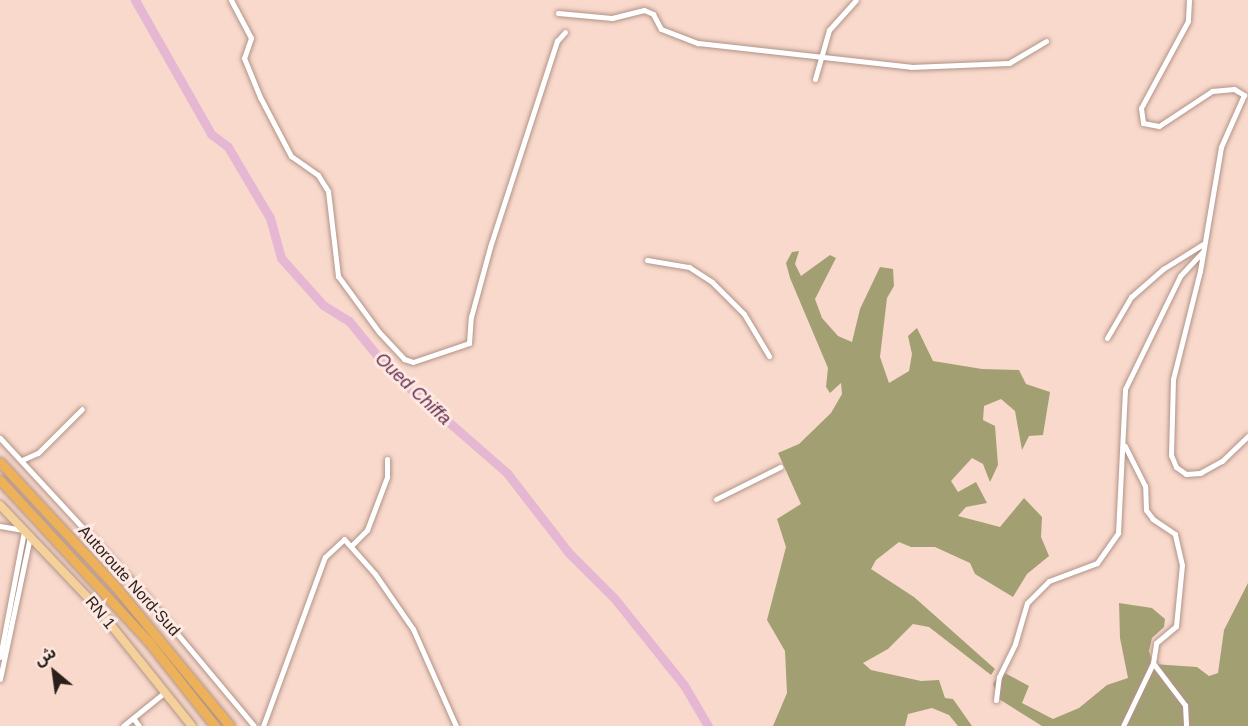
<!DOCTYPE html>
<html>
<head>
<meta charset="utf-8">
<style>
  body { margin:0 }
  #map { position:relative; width:1248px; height:726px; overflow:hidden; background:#f9d9cc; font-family:Arial,"Noto Sans Arabic",sans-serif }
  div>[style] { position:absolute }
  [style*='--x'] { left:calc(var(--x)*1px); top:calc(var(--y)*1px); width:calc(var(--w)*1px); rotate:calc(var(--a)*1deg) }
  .forest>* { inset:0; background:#a2a072 }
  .river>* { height:9px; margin:-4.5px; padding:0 4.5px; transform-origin:4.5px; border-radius:4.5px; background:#e5b7d3 }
  .roads { filter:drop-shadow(0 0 2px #b19387) drop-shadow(0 0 2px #b19387) }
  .street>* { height:5px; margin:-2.5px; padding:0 2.5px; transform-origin:2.5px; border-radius:2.5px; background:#fff }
  .primary>* { height:8px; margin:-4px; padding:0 4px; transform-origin:4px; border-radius:4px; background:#f4d09b }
  .highway>* { height:9px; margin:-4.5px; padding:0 4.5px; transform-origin:4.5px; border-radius:4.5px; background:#edb159 }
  span { translate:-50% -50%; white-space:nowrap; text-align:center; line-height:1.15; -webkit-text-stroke:6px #fde9e1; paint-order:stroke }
  .street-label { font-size:16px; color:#2a1f1a }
  .water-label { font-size:18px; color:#673055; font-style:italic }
  .north { position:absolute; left:24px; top:642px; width:60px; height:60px; -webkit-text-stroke:4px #fde9e1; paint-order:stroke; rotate:331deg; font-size:16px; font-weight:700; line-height:24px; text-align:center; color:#2a1f1a }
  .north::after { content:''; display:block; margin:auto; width:21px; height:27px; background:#2a1f1a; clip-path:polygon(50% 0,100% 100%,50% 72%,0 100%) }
</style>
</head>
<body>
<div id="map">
  <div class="forest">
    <i style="clip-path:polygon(799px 251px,795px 264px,801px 276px,830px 255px,836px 258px,815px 299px,822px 318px,838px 336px,852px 342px,860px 309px,880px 267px,893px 269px,894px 286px,887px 298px,880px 357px,889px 383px,909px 371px,912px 354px,908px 336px,917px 328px,933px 361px,982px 369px,1019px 370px,1026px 384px,1050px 392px,1043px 435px,1029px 436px,1022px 450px,1015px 411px,1001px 399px,984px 406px,983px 420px,995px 426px,998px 465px,990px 482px,983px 464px,972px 458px,951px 481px,958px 492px,976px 482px,987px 503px,966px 507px,958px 516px,1000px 527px,1024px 498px,1042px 517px,1041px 537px,1049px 556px,1027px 574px,1013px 597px,975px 574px,970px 563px,935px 547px,911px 547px,899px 542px,876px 560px,871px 569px,914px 597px,995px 669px,991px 675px,929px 627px,913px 624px,888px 649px,863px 663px,871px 670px,921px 681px,939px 680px,945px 698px,953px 699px,972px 726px,958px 726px,949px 715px,932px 708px,908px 714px,905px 726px,773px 726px,787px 693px,785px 651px,767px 620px,786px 547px,777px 519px,801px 504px,778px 453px,799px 444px,831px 413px,842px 394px,841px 383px,830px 393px,826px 387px,828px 368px,790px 278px,786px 263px,792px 252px)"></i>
    <i style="clip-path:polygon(1248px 583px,1248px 726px,1042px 726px,999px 699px,993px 684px,1001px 671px,1029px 686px,1022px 703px,1053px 719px,1079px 708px,1107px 685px,1128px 678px,1120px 638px,1119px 603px,1152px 608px,1165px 619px,1164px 627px,1152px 638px,1149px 651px,1153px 664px,1197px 667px,1209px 676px,1218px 673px,1224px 630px)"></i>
  </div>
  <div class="river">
    <i style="--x:135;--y:0;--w:154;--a:60.4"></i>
    <i style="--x:211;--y:134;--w:21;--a:37"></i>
    <i style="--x:228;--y:147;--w:82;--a:59.4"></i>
    <i style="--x:270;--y:218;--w:41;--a:74.6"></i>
    <i style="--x:281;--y:258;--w:63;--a:48.2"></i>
    <i style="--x:323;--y:305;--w:31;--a:32"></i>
    <i style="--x:349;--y:321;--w:63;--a:50.8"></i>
    <i style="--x:389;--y:370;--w:157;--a:41.1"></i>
    <i style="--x:507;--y:473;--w:100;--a:52.3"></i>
    <i style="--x:568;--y:552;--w:66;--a:45"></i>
    <i style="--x:615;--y:599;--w:110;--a:51.3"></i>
    <i style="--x:684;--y:685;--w:48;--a:59.7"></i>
  </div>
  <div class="roads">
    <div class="street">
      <i style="--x:231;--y:0;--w:43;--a:62.2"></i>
      <i style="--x:251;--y:38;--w:21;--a:109"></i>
      <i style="--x:244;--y:58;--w:42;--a:67.7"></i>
      <i style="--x:260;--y:97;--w:67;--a:62.3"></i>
      <i style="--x:291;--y:156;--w:33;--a:35"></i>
      <i style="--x:318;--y:175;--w:19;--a:58"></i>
      <i style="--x:328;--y:191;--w:86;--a:83.3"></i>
      <i style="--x:338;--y:276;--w:69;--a:53.8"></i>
      <i style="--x:379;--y:332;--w:37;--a:47"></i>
      <i style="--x:404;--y:359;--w:9;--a:18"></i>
      <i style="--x:413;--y:362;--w:59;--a:-18.7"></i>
      <i style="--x:469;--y:343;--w:26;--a:-86"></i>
      <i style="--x:471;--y:317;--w:73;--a:-74.8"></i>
      <i style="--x:490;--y:247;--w:217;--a:-72"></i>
      <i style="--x:557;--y:41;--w:12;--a:-48"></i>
      <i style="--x:1189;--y:0;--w:21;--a:93"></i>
      <i style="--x:1188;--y:21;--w:99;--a:118.4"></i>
      <i style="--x:1141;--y:108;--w:15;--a:82"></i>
      <i style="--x:1143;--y:123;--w:16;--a:11"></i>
      <i style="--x:1159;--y:126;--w:64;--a:-33.4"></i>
      <i style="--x:1212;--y:91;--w:22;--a:-5"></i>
      <i style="--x:1234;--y:89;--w:12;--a:31"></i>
      <i style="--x:1244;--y:95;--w:57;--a:113.9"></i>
      <i style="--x:1221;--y:147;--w:126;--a:99.6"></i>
      <i style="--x:1200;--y:271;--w:111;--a:104"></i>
      <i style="--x:1173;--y:379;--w:76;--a:91.5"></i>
      <i style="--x:1171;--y:455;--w:13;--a:67"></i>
      <i style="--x:1176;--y:467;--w:12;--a:35"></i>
      <i style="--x:1186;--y:474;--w:14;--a:-4"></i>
      <i style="--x:1200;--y:473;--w:25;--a:-29"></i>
      <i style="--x:1222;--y:461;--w:36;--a:-44"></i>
      <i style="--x:558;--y:13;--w:54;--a:5.3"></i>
      <i style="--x:612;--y:18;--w:33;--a:-14"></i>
      <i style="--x:644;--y:10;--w:10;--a:24"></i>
      <i style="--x:653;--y:14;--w:17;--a:62"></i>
      <i style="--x:661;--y:29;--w:40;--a:21"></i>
      <i style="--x:698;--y:43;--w:214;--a:6.4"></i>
      <i style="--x:911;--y:67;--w:98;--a:-2.3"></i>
      <i style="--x:1009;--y:63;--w:43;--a:-30.7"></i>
      <i style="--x:815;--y:79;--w:51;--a:-74.1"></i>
      <i style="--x:829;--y:30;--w:40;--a:-48"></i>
      <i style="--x:647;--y:260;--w:43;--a:9.5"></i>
      <i style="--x:689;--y:267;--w:27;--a:33"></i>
      <i style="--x:712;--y:282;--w:45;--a:45"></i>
      <i style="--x:744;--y:314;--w:49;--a:59.2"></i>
      <i style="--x:1107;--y:338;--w:48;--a:-59.7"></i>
      <i style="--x:1131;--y:297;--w:43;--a:-41.2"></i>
      <i style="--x:1163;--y:269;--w:47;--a:-32"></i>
      <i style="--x:0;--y:438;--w:214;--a:47.3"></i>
      <i style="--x:145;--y:595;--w:170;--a:50.2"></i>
      <i style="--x:22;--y:460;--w:17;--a:-24"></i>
      <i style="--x:38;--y:453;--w:62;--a:-45"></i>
      <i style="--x:716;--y:499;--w:72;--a:-26.6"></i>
      <i style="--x:0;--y:526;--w:22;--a:10"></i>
      <i style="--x:351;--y:546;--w:23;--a:-45"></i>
      <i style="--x:367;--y:530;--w:57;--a:-69.3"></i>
      <i style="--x:387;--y:477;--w:18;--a:-90"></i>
      <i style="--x:0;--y:657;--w:128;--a:-79.2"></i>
      <i style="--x:1153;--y:663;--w:53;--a:52.7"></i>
      <i style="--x:1185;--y:705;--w:21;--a:87"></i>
      <i style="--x:0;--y:679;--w:145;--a:-78.1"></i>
      <i style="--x:996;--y:700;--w:23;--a:-83"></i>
      <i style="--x:999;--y:677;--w:37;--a:-64"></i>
      <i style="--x:1015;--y:644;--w:43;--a:-73.7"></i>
      <i style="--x:1027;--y:603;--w:31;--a:-45"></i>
      <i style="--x:1049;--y:581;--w:51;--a:-20.6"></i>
      <i style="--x:1097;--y:563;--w:37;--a:-55"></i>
      <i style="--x:1118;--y:533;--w:144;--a:-87.2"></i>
      <i style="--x:1125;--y:389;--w:126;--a:-64"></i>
      <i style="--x:1180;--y:276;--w:33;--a:-47"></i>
      <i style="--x:133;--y:718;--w:10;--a:53"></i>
      <i style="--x:123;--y:726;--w:54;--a:-39"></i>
      <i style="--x:263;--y:726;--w:180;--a:-69.9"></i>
      <i style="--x:325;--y:557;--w:26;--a:-43"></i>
      <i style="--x:344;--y:539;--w:47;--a:48.5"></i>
      <i style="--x:375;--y:574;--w:67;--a:55.4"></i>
      <i style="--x:413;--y:629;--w:106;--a:66.1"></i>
      <i style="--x:1123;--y:726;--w:70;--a:-64.5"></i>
      <i style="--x:1153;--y:663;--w:20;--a:-81"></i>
      <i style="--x:1156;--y:643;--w:26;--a:-40"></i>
      <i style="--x:1176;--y:626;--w:61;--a:-84.4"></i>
      <i style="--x:1182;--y:565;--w:32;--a:-103"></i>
      <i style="--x:1175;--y:534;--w:27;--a:-146"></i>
      <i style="--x:1153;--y:519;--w:11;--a:-128"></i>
      <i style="--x:1146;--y:510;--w:24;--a:-92"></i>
      <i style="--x:1145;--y:486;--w:45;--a:-116.6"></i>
    </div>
    <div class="primary">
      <i style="--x:0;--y:505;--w:138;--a:46.5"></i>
      <i style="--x:95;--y:605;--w:155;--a:51.3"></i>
    </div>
    <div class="highway">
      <i style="--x:0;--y:462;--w:169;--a:47.2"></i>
      <i style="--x:115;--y:586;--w:181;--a:50.6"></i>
      <i style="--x:0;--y:480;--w:220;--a:47.4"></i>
      <i style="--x:149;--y:642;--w:107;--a:51.8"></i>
    </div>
  </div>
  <div class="street-label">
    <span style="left:129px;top:581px;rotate:48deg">Autoroute Nord-Sud</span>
    <span style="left:100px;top:613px;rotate:51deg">RN 1</span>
  </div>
  <div class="water-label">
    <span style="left:413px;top:389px;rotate:43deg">Oued Chiffa</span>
  </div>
  <div class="north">ش</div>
</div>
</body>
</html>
